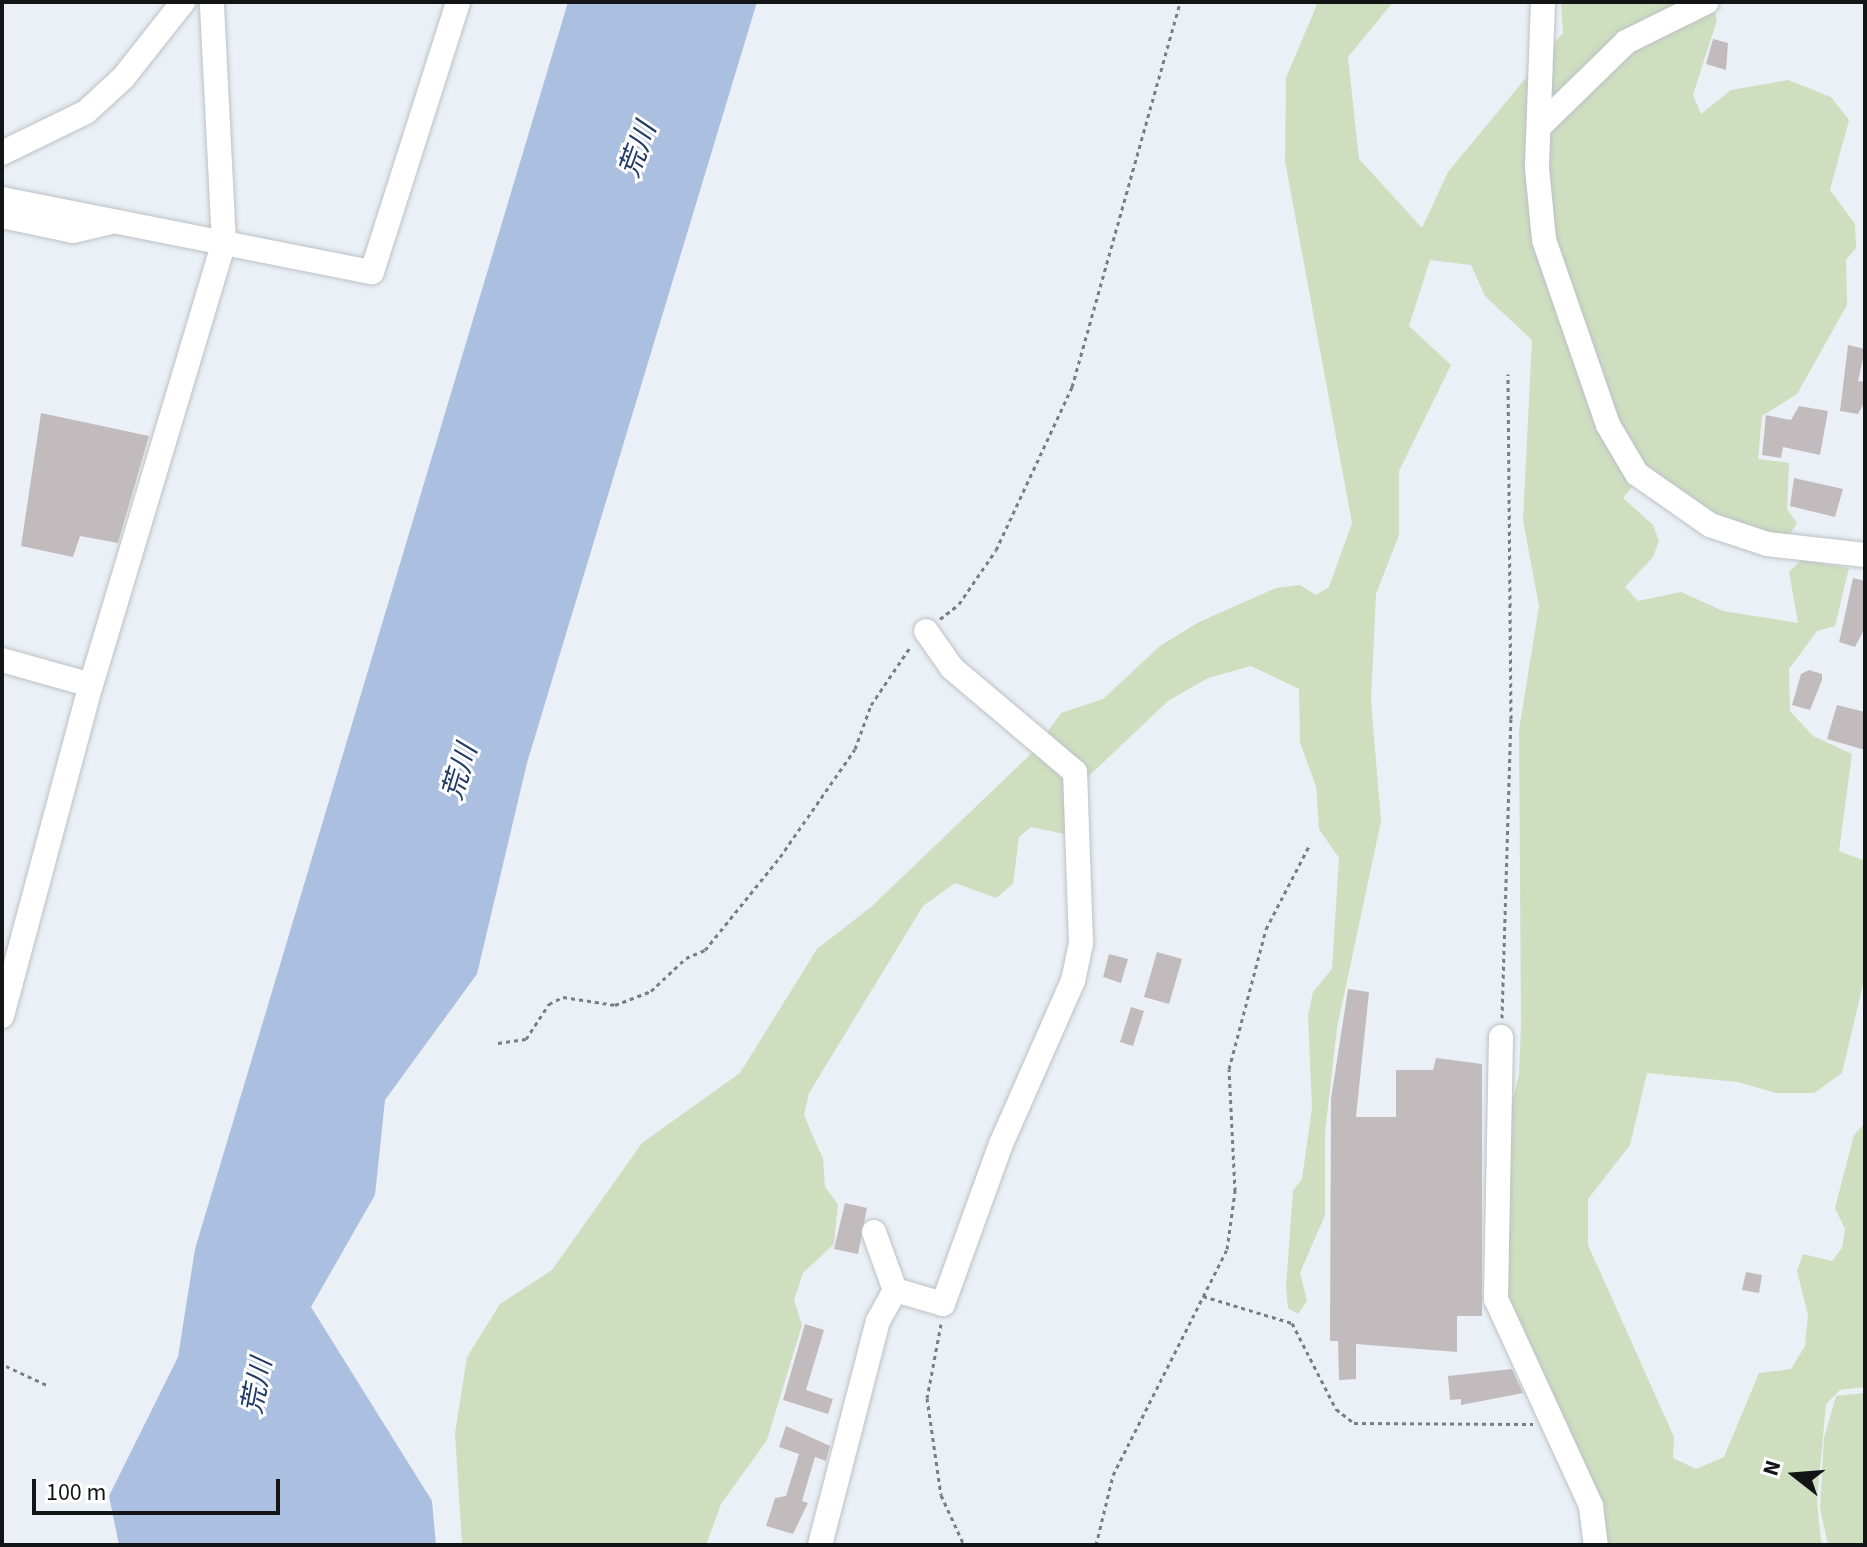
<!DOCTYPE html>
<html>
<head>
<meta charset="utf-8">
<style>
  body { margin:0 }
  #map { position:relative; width:1867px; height:1547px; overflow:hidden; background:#eaf0f5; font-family:"Source Sans 3","Noto Sans JP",sans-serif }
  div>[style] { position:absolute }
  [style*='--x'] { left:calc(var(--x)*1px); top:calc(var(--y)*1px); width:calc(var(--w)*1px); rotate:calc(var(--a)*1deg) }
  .green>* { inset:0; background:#cedebf }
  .water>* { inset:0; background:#abbfe1 }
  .building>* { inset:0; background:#c2bbbe }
  .path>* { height:3px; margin-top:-1.5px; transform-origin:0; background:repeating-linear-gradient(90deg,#7a7e81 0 4px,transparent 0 8px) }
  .roads { filter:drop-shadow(0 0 2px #bcc1c6) drop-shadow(0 0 2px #bcc1c6) }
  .minor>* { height:24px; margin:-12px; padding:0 12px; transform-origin:12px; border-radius:12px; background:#fff }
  span { translate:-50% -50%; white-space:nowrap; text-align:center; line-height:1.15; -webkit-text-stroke:6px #fff; paint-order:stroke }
  .water-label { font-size:28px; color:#213a66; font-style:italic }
  .frame { position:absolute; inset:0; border:4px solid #121415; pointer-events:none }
  .north { position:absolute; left:1755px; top:1435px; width:80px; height:80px; -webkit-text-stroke:6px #fff; paint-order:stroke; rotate:287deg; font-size:22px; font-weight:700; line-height:32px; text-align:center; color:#121415 }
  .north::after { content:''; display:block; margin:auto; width:28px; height:36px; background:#121415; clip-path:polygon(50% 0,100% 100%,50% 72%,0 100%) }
  .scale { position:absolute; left:32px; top:1479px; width:248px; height:36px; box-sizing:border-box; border:4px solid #121415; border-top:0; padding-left:10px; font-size:24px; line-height:28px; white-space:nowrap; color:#121415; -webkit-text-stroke:6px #fff; paint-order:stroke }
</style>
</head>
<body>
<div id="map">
  <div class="green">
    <i style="clip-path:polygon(1318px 2px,1393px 2px,1348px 57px,1359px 159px,1422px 228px,1448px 172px,1563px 33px,1561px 2px,1711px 2px,1717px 20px,1693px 95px,1701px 114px,1731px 90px,1788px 80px,1831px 97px,1849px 120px,1830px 190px,1855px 224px,1856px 248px,1846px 260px,1847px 305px,1797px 394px,1762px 416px,1758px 459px,1789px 463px,1787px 509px,1797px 523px,1787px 539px,1771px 541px,1636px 482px,1623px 498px,1653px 525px,1659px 541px,1653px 557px,1625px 587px,1638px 601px,1681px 592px,1723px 611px,1798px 623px,1789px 572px,1801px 560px,1849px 568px,1835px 626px,1817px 631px,1789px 669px,1790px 711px,1813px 736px,1852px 754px,1839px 851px,1865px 861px,1865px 976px,1842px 1073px,1814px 1093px,1776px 1093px,1738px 1082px,1647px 1073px,1630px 1145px,1588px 1199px,1588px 1245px,1674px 1437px,1673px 1458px,1696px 1469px,1724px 1457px,1759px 1373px,1791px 1369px,1805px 1346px,1808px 1315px,1797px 1271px,1803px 1254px,1832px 1261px,1842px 1248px,1845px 1229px,1835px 1208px,1854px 1135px,1865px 1123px,1865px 1387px,1840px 1390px,1826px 1404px,1817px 1501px,1821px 1542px,1828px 1545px,1820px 1508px,1824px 1438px,1836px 1396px,1865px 1393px,1865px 1545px,1605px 1545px,1504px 1288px,1506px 1126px,1519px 1075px,1521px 1024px,1519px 730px,1539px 606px,1523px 520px,1532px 340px,1485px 296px,1471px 265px,1430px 260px,1409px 326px,1451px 365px,1399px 471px,1399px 535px,1376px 594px,1371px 701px,1381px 821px,1337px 1028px,1325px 1133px,1325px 1215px,1300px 1273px,1307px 1301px,1298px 1314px,1288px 1308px,1286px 1287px,1293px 1191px,1302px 1179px,1312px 1108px,1308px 1015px,1313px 992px,1332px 969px,1339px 858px,1319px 829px,1316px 786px,1300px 743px,1299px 689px,1251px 666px,1208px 678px,1168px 701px,1071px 793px,1070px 835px,1031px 827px,1019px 837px,1013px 884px,996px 898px,955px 883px,923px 906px,809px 1093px,804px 1115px,823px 1159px,825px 1187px,838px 1204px,834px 1244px,803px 1273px,794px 1300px,802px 1325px,767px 1440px,721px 1504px,706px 1545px,462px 1545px,455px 1433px,467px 1357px,500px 1304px,552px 1270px,642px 1143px,740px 1073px,817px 949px,871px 907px,1034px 751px,1061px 713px,1103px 699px,1160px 646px,1199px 622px,1276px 588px,1300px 585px,1316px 595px,1329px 587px,1352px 523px,1285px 161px,1286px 78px)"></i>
  </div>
  <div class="water">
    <i style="clip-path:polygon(568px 2px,757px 2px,527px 763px,477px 974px,385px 1100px,375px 1195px,311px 1307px,432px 1501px,436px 1545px,119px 1545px,109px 1496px,178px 1357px,195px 1249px)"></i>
  </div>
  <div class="building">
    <i style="clip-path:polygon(1713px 39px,1728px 43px,1726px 70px,1706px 64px)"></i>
    <i style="clip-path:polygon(1848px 345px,1865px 349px,1858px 381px,1865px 382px,1865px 401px,1858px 414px,1840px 411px)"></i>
    <i style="clip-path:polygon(1799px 406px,1828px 411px,1820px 455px,1783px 447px,1781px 458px,1762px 455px,1766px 415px,1791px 420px)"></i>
    <i style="clip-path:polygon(41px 413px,149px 436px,118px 543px,80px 536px,73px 557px,21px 546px)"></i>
    <i style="clip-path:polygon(1794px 478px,1843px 489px,1835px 517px,1790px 506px)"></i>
    <i style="clip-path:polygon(1853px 578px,1865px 581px,1865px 628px,1855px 647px,1839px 642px)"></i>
    <i style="clip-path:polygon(1809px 670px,1822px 674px,1822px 680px,1810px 710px,1792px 705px,1801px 674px)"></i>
    <i style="clip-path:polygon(1837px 705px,1865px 712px,1865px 750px,1827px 739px)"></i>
    <i style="clip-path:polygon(1157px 952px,1182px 959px,1169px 1004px,1144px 997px)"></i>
    <i style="clip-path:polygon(1109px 954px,1128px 959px,1121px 983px,1103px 977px)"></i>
    <i style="clip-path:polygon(1348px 989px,1369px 992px,1356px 1117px,1396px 1117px,1396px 1070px,1433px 1070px,1436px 1058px,1482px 1064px,1482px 1316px,1457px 1316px,1457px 1352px,1356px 1344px,1356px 1379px,1339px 1380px,1338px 1341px,1330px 1341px,1331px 1099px)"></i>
    <i style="clip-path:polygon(1131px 1007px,1144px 1011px,1133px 1046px,1120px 1042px)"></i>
    <i style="clip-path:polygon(845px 1203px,867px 1208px,858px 1254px,834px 1249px)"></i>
    <i style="clip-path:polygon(1746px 1272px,1762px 1275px,1759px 1293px,1742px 1290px)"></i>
    <i style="clip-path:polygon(805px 1324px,824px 1330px,806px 1390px,833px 1399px,828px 1414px,783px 1400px)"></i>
    <i style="clip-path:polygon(1512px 1369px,1523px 1393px,1461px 1405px,1461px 1399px,1450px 1400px,1448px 1376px)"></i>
    <i style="clip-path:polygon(786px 1426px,830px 1446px,826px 1461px,815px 1457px,802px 1501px,808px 1503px,793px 1534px,766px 1526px,775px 1498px,786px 1496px,799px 1454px,779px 1447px)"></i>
  </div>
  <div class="path">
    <i style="--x:940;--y:619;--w:24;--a:-38"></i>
    <i style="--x:959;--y:604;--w:65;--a:-55.6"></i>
    <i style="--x:996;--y:550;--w:180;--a:-65"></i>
    <i style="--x:1072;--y:387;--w:400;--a:-74.3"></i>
    <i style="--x:1502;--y:1018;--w:299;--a:-88.3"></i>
    <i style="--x:1511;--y:719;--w:345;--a:-90.5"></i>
    <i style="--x:498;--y:1043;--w:28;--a:-8"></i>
    <i style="--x:526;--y:1039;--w:42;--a:-56.7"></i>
    <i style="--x:549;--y:1004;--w:16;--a:-27"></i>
    <i style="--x:563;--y:997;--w:53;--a:8.7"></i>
    <i style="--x:615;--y:1005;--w:39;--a:-21"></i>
    <i style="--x:651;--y:991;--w:48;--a:-43.3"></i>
    <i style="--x:686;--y:958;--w:21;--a:-23"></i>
    <i style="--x:705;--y:950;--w:119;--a:-51.1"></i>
    <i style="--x:780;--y:857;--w:131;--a:-55.2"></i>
    <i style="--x:855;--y:749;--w:47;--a:-70"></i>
    <i style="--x:871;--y:705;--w:71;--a:-55.9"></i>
    <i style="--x:1203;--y:1296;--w:93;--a:16.9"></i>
    <i style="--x:1292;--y:1323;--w:97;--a:62.9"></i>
    <i style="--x:1336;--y:1409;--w:23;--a:38"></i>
    <i style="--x:1354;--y:1423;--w:179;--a:0.3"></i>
    <i style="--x:941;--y:1324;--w:75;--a:100.7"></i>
    <i style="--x:927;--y:1398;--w:98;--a:81.8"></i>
    <i style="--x:941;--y:1495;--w:55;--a:65.3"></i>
    <i style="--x:2;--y:1362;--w:23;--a:90"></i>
    <i style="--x:6;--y:1366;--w:47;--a:24.9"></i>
    <i style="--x:1096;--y:1545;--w:72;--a:-76.3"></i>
    <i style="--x:1113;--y:1475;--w:253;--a:-63.2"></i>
    <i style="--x:1227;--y:1249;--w:59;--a:-82.1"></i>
    <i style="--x:1235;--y:1191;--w:122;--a:-92.8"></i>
    <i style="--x:1229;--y:1069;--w:145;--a:-75.2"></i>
    <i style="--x:1266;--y:929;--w:96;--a:-62.6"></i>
  </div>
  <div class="roads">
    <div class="minor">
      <i style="--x:1543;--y:2;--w:166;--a:92.1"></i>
      <i style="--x:1537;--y:168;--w:72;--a:84.4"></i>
      <i style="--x:1544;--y:240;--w:196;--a:70.9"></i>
      <i style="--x:1608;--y:425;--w:57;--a:59.4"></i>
      <i style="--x:1637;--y:474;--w:89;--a:34.9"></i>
      <i style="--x:1710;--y:525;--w:60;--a:18.4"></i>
      <i style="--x:1767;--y:544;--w:99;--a:6.4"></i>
      <i style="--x:1539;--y:127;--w:122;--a:-44.3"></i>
      <i style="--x:1626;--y:42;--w:90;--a:-26.3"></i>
      <i style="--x:2;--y:153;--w:93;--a:-26"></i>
      <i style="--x:86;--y:112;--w:50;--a:-42.6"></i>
      <i style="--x:123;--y:78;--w:97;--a:-51.7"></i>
      <i style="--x:2;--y:199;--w:377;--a:11.2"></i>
      <i style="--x:372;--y:272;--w:283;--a:-72.3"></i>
      <i style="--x:2;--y:216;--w:73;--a:11.9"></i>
      <i style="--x:73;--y:231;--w:36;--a:-13"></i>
      <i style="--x:2;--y:660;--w:92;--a:15.7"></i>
      <i style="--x:2;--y:1016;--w:343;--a:-75"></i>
      <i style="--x:91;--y:685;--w:462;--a:-73.3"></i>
      <i style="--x:224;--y:243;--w:241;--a:-92.9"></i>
      <i style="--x:1501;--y:1037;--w:262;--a:91.1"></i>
      <i style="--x:1496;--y:1299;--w:228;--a:65.3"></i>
      <i style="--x:1591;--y:1506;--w:39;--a:83"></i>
      <i style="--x:874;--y:1232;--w:62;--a:70.1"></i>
      <i style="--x:820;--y:1545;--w:231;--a:-75.5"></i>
      <i style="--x:878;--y:1321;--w:35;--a:-61"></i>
      <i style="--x:895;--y:1290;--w:50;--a:16.3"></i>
      <i style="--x:943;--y:1304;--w:170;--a:-70.1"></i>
      <i style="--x:1001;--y:1144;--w:178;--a:-66.2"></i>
      <i style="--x:1073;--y:981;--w:39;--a:-78"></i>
      <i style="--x:1081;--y:943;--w:171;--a:-92"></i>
      <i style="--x:1075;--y:772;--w:161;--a:-139.8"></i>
      <i style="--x:952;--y:668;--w:45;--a:-125.1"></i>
    </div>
  </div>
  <div class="water-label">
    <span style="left:638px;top:150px;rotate:-70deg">荒川</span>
    <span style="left:460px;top:772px;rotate:-73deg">荒川</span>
    <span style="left:257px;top:1386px;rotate:-79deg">荒川</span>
  </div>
  <div class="frame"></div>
  <div class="north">N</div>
  <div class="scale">100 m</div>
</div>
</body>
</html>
